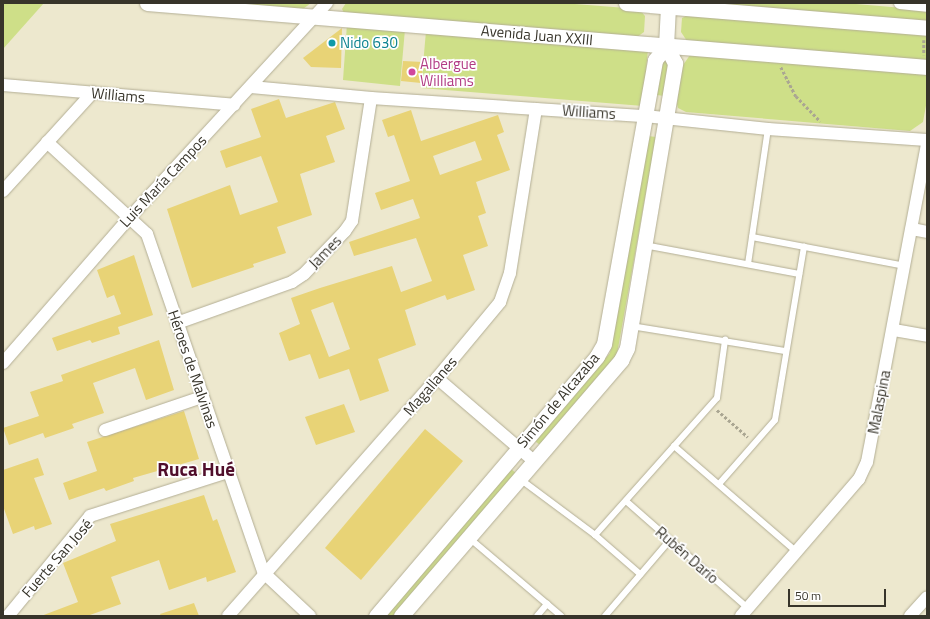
<!DOCTYPE html>
<html>
<head>
<meta charset="utf-8">
<style>
  body { margin:0 }
  #map { position:relative; width:930px; height:619px; overflow:hidden; background:#ede8ce; font-family:"Titillium Web",sans-serif }
  div>[style] { position:absolute }
  [style*='--x'] { left:calc(var(--x)*1px); top:calc(var(--y)*1px); width:calc(var(--w)*1px); rotate:calc(var(--a)*1deg) }
  .green>* { inset:0; background:#cedf88 }
  .building>* { inset:0; background:#e8d376 }
  .path>* { height:2.5px; margin-top:-1.25px; transform-origin:0; background:repeating-linear-gradient(90deg,#aaa692 0 3px,transparent 0 5px) }
  .roads { filter:drop-shadow(0 0 1px #b3ae95) drop-shadow(0 0 1px #b3ae95) }
  .service>* { height:6px; margin:-3px; padding:0 3px; transform-origin:3px; border-radius:3px; background:#fff }
  .minor>* { height:12px; margin:-6px; padding:0 6px; transform-origin:6px; border-radius:6px; background:#fff }
  .tertiary>* { height:15px; margin:-7.5px; padding:0 7.5px; transform-origin:7.5px; border-radius:7.5px; background:#fff }
  .dots>* { width:11px; height:11px; translate:-50% -50%; box-sizing:border-box; border:2px solid #fff; border-radius:50% }
  span { translate:-50% -50%; white-space:nowrap; text-align:center; line-height:1.15; -webkit-text-stroke:3.5px #fff; paint-order:stroke }
  .street-label { font-size:15px; color:#37342a }
  .culture-label { font-size:15px; color:#0d838f }
  .left { translate:0 -50%; text-align:left }
  .hotel-label { font-size:15px; color:#b23c85 }
  .district-label { font-size:19px; color:#500e2b; font-weight:700 }
  .frame { position:absolute; inset:0; border:4px solid #37342a; pointer-events:none }
  .scale { position:absolute; left:788px; top:589px; width:98px; height:18px; box-sizing:border-box; border:2px solid #37342a; border-top:0; padding-left:5px; font-size:12px; line-height:14px; white-space:nowrap; color:#37342a; -webkit-text-stroke:3px #fff; paint-order:stroke }
</style>
</head>
<body>
<div id="map">
  <div class="green">
    <i style="clip-path:polygon(3px 3px,44px 3px,3px 49px)"></i>
    <i style="clip-path:polygon(225px 3px,311px 3px,303px 9px)"></i>
    <i style="clip-path:polygon(346px 3px,562px 3px,639px 9px,645px 16px,644px 32px,637px 37px,344px 13px,342px 9px)"></i>
    <i style="clip-path:polygon(706px 3px,844px 3px,927px 10px,927px 21px)"></i>
    <i style="clip-path:polygon(690px 14px,927px 34px,927px 61px,687px 41px,681px 32px,682px 18px)"></i>
    <i style="clip-path:polygon(347px 24px,405px 29px,400px 86px,343px 80px)"></i>
    <i style="clip-path:polygon(426px 31px,648px 49px,643px 106px,421px 88px)"></i>
    <i style="clip-path:polygon(690px 55px,927px 74px,927px 100px,923px 122px,910px 131px,686px 112px,678px 108px,677px 104px,681px 68px)"></i>
    <i style="clip-path:polygon(661px 60px,668px 61px,664px 96px,657px 95px)"></i>
    <i style="clip-path:polygon(648px 136px,656px 137px,617px 354px,540px 445px,535px 441px,610px 353px)"></i>
    <i style="clip-path:polygon(511px 469px,516px 473px,393px 616px,384px 616px)"></i>
  </div>
  <div class="building">
    <i style="clip-path:polygon(342px 28px,341px 68px,311px 67px,303px 58px)"></i>
    <i style="clip-path:polygon(403px 61px,423px 62px,421px 83px,401px 81px)"></i>
    <i style="clip-path:polygon(279px 99px,286px 118px,335px 102px,345px 129px,326px 136px,335px 162px,300px 174px,312px 215px,277px 227px,286px 253px,253px 264px,254px 267px,192px 288px,167px 209px,230px 185px,240px 215px,278px 202px,261px 156px,226px 168px,220px 151px,261px 137px,251px 109px)"></i>
    <i style="clip-path:polygon(evenodd,411px 110px,421px 141px,498px 115px,504px 132px,497px 135px,510px 170px,476px 182px,486px 213px,478px 216px,488px 246px,463px 255px,475px 290px,447px 300px,445px 295px,405px 310px,416px 345px,378px 359px,389px 391px,360px 401px,349px 369px,319px 379px,310px 354px,289px 361px,279px 333px,300px 324px,291px 298px,320px 288px,392px 266px,401px 292px,432px 281px,416px 238px,354px 256px,349px 242px,420px 218px,413px 199px,381px 210px,375px 193px,410px 181px,394px 135px,388px 137px,382px 120px,411px 110px,475px 141px,482px 160px,440px 175px,433px 156px,475px 141px,411px 110px,333px 302px,350px 349px,329px 357px,311px 310px,333px 302px)"></i>
    <i style="clip-path:polygon(134px 255px,153px 315px,118px 327px,120px 334px,92px 343px,90px 340px,57px 351px,52px 338px,121px 314px,114px 295px,107px 298px,97px 270px)"></i>
    <i style="clip-path:polygon(159px 340px,174px 390px,146px 400px,135px 368px,93px 383px,104px 413px,72px 424px,74px 428px,45px 438px,43px 433px,9px 445px,3px 428px,39px 416px,30px 392px,63px 381px,61px 375px)"></i>
    <i style="clip-path:polygon(344px 404px,355px 432px,316px 445px,305px 417px)"></i>
    <i style="clip-path:polygon(184px 411px,199px 459px,133px 478px,134px 481px,106px 491px,104px 488px,69px 500px,63px 483px,97px 471px,87px 442px)"></i>
    <i style="clip-path:polygon(425px 429px,463px 461px,361px 580px,325px 548px)"></i>
    <i style="clip-path:polygon(38px 458px,44px 475px,34px 478px,52px 524px,35px 530px,34px 526px,13px 534px,3px 506px,3px 470px)"></i>
    <i style="clip-path:polygon(204px 495px,213px 521px,217px 519px,236px 572px,207px 582px,206px 577px,169px 590px,159px 560px,111px 577px,121px 604px,87px 616px,41px 616px,78px 602px,63px 563px,116px 541px,110px 524px)"></i>
    <i style="clip-path:polygon(194px 603px,199px 616px,161px 616px,160px 614px)"></i>
  </div>
  <div class="path">
    <i style="--x:924;--y:40;--w:15;--a:90"></i>
    <i style="--x:781;--y:67;--w:33;--a:63"></i>
    <i style="--x:796;--y:96;--w:35;--a:46"></i>
    <i style="--x:717;--y:410;--w:41;--a:41.1"></i>
  </div>
  <div class="roads">
    <div class="service">
      <i style="--x:752;--y:237;--w:156;--a:10.7"></i>
      <i style="--x:644;--y:245;--w:158;--a:10.6"></i>
      <i style="--x:748;--y:264;--w:136;--a:-81.6"></i>
      <i style="--x:631;--y:326;--w:156;--a:9.2"></i>
      <i style="--x:674;--y:446;--w:162;--a:40.8"></i>
      <i style="--x:520;--y:479;--w:94;--a:36.7"></i>
      <i style="--x:595;--y:535;--w:60;--a:40.9"></i>
      <i style="--x:719;--y:484;--w:85;--a:-48.8"></i>
      <i style="--x:775;--y:420;--w:176;--a:-80.5"></i>
      <i style="--x:626;--y:501;--w:162;--a:41.3"></i>
      <i style="--x:595;--y:535;--w:183;--a:-48.3"></i>
      <i style="--x:717;--y:398;--w:59;--a:-82.1"></i>
      <i style="--x:468;--y:537;--w:122;--a:40.3"></i>
      <i style="--x:537;--y:616;--w:16;--a:-50"></i>
      <i style="--x:605;--y:616;--w:100;--a:-49.5"></i>
    </div>
    <div class="minor">
      <i style="--x:900;--y:3;--w:27;--a:6"></i>
      <i style="--x:3;--y:85;--w:232;--a:4.9"></i>
      <i style="--x:251;--y:87;--w:121;--a:5.2"></i>
      <i style="--x:371;--y:98;--w:275;--a:3.8"></i>
      <i style="--x:645;--y:116;--w:124;--a:6"></i>
      <i style="--x:768;--y:129;--w:159;--a:4"></i>
      <i style="--x:47;--y:142;--w:136;--a:42.6"></i>
      <i style="--x:147;--y:234;--w:359;--a:71"></i>
      <i style="--x:264;--y:573;--w:63;--a:43.1"></i>
      <i style="--x:3;--y:191;--w:134;--a:-47.7"></i>
      <i style="--x:912;--y:229;--w:15;--a:11"></i>
      <i style="--x:177;--y:323;--w:122;--a:-19.6"></i>
      <i style="--x:292;--y:282;--w:14;--a:-34"></i>
      <i style="--x:304;--y:274;--w:59;--a:-46.4"></i>
      <i style="--x:345;--y:231;--w:12;--a:-55"></i>
      <i style="--x:352;--y:221;--w:124;--a:-81.2"></i>
      <i style="--x:894;--y:330;--w:34;--a:10"></i>
      <i style="--x:3;--y:363;--w:194;--a:-49"></i>
      <i style="--x:130;--y:217;--w:291;--a:-47.4"></i>
      <i style="--x:437;--y:378;--w:128;--a:40.6"></i>
      <i style="--x:105;--y:430;--w:102;--a:-18.8"></i>
      <i style="--x:8;--y:616;--w:129;--a:-50.6"></i>
      <i style="--x:90;--y:516;--w:145;--a:-17.7"></i>
      <i style="--x:228;--y:616;--w:317;--a:-48.7"></i>
      <i style="--x:437;--y:378;--w:99;--a:-50.3"></i>
      <i style="--x:500;--y:302;--w:31;--a:-71"></i>
      <i style="--x:510;--y:273;--w:166;--a:-81"></i>
      <i style="--x:741;--y:616;--w:181;--a:-49.3"></i>
      <i style="--x:859;--y:479;--w:19;--a:-65"></i>
      <i style="--x:867;--y:462;--w:323;--a:-79.3"></i>
      <i style="--x:910;--y:616;--w:25;--a:-48"></i>
    </div>
    <div class="tertiary">
      <i style="--x:147;--y:3;--w:783;--a:4.69"></i>
      <i style="--x:626;--y:3;--w:302;--a:4.7"></i>
      <i style="--x:376;--y:616;--w:341;--a:-49.6"></i>
      <i style="--x:597;--y:356;--w:14;--a:-60"></i>
      <i style="--x:604;--y:344;--w:289;--a:-79.8"></i>
      <i style="--x:655;--y:60;--w:18;--a:-52"></i>
      <i style="--x:401;--y:616;--w:338;--a:-49.3"></i>
      <i style="--x:621;--y:360;--w:13;--a:-63"></i>
      <i style="--x:627;--y:348;--w:289;--a:-80.4"></i>
      <i style="--x:675;--y:63;--w:19;--a:-118"></i>
      <i style="--x:666;--y:46;--w:40;--a:-87.1"></i>
    </div>
  </div>
  <div class="dots">
    <i style="left:332px;top:43px;background:#0f9aa8"></i>
    <i style="left:412px;top:72px;background:#d1479c"></i>
  </div>
  <div class="street-label">
    <span style="left:537px;top:35px;rotate:5deg">Avenida Juan XXIII</span>
    <span style="left:118px;top:95px;rotate:5deg">Williams</span>
    <span style="left:589px;top:112px;rotate:4deg">Williams</span>
    <span style="left:163px;top:181px;rotate:-47deg">Luis María Campos</span>
    <span style="left:325px;top:252px;rotate:-46deg">James</span>
    <span style="left:193px;top:369px;rotate:71deg">Héroes de Malvinas</span>
    <span style="left:430px;top:386px;rotate:-49deg">Magallanes</span>
    <span style="left:558px;top:400px;rotate:-50deg">Simón de Alcazaba</span>
    <span style="left:879px;top:402px;rotate:-79deg">Malaspina</span>
    <span style="left:687px;top:555px;rotate:41deg">Rubén Darío</span>
    <span style="left:57px;top:558px;rotate:-49deg">Fuerte San José</span>
  </div>
  <div class="culture-label">
    <span class="left" style="left:340px;top:43px">Nido 630</span>
  </div>
  <div class="hotel-label">
    <span class="left" style="left:420px;top:72px">Albergue<br>Williams</span>
  </div>
  <div class="district-label">
    <span style="left:196px;top:469px">Ruca Hué</span>
  </div>
  <div class="frame"></div>
  <div class="scale">50 m</div>
</div>
</body>
</html>
